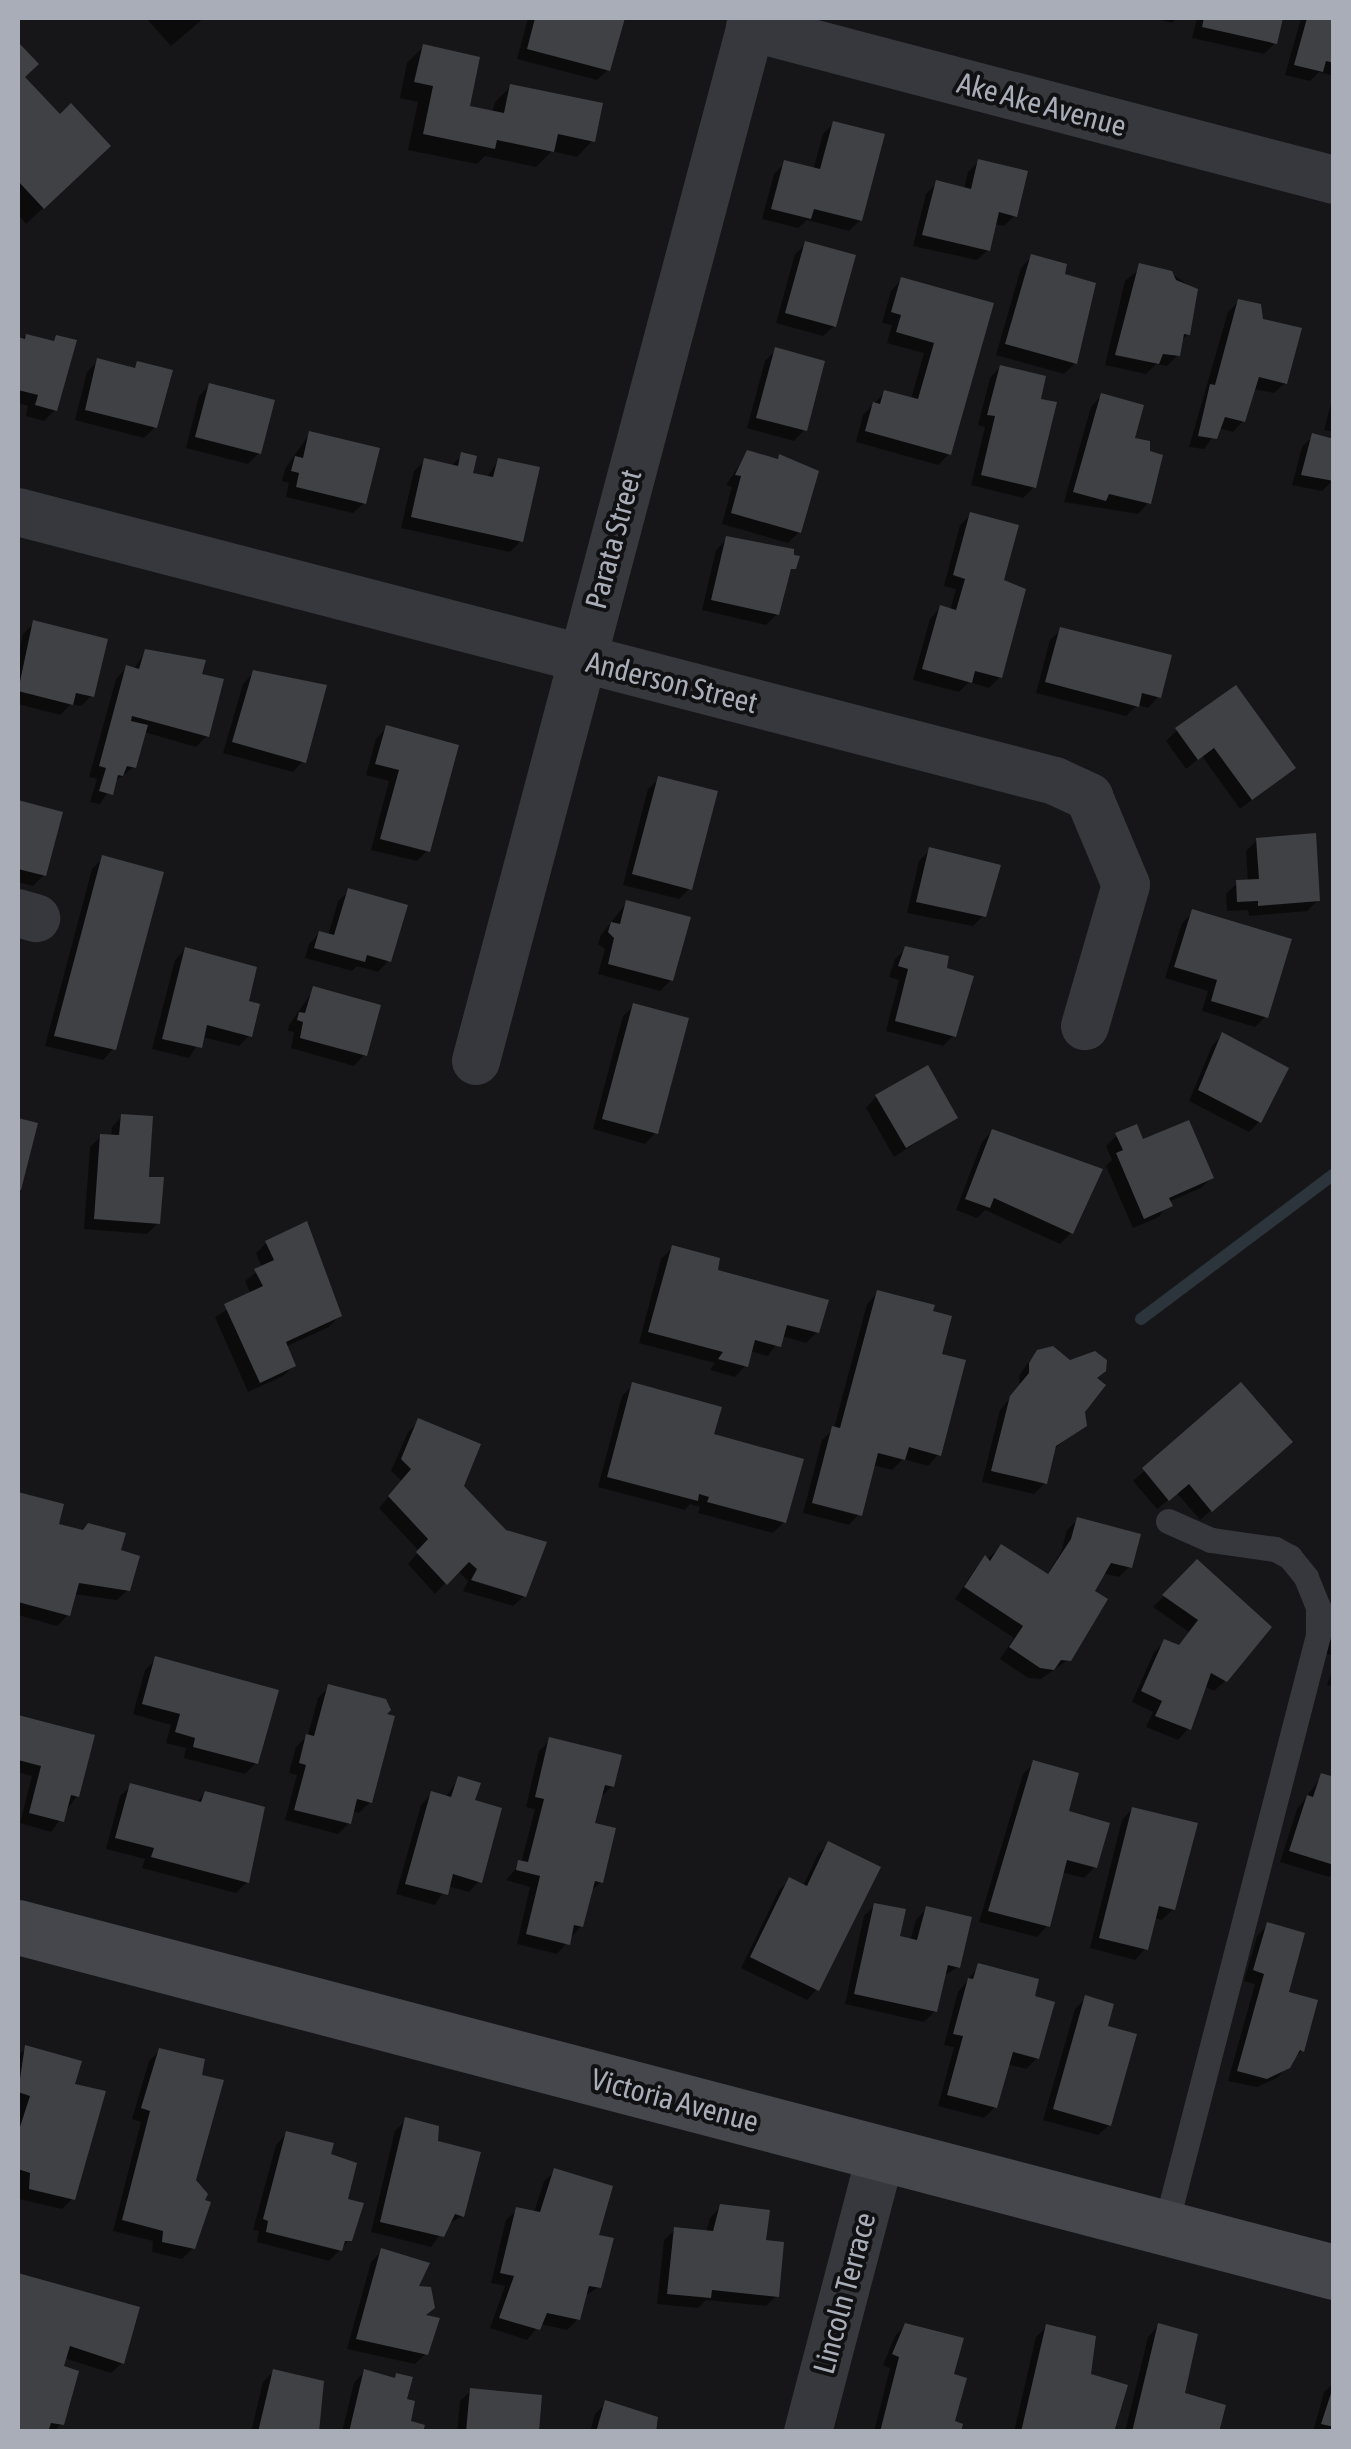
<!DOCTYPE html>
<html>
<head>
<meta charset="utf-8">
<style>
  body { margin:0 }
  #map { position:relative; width:1351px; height:2449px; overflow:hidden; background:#161618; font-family:"Asap Condensed",sans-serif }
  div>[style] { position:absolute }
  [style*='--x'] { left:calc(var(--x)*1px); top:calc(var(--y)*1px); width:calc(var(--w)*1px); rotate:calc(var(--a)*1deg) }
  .shadow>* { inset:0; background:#0007 }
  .stream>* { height:12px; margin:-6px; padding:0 6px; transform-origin:6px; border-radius:6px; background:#2c353c }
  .building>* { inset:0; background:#404145 }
  .lane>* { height:25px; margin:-12.5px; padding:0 12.5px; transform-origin:12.5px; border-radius:12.5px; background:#37383d }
  .street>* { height:48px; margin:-24px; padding:0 24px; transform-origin:24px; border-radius:24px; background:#37383d }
  .secondary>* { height:55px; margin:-27.5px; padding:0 27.5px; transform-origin:27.5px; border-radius:27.5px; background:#45474d }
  span { translate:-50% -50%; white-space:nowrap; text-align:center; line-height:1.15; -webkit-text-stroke:8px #111113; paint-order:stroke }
  .street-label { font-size:30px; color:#a8adb8 }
  .frame { position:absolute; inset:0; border:20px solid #a8adb8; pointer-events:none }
</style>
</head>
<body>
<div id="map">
  <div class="shadow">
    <i style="clip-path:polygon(146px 18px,204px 18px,171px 46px)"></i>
    <i style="clip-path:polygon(528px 18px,622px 18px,608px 70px,597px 80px,517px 59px)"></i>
    <i style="clip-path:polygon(1153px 18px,1177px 18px,1172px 23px)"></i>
    <i style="clip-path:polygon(1197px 18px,1281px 18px,1275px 43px,1264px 54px,1192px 38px)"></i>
    <i style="clip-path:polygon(1301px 18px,1334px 18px,1334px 76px,1319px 72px,1310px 81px,1285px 75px)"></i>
    <i style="clip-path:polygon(18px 46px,35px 64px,22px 77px,60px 117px,92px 162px,26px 224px,18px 214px)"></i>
    <i style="clip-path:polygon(423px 47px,467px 108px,492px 113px,495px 102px,511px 86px,593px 140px,577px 157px,552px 151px,536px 167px,485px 156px,477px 164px,408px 150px,418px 102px,400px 98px,407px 63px)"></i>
    <i style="clip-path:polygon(833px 124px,860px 220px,849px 231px,807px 220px,798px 228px,762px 219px,774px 174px,785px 163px,813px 170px,823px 134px)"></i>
    <i style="clip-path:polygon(979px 161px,1015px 215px,1004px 226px,994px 224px,988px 250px,977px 260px,913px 246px,926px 194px,937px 183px,964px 189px,968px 172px)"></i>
    <i style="clip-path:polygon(806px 244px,834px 326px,823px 336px,776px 323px,795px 254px)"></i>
    <i style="clip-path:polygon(1031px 257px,1075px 363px,1064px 374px,996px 355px,1021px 268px)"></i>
    <i style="clip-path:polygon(1145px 265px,1171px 273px,1195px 290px,1188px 334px,1180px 342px,1178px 355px,1167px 366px,1156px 364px,1146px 374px,1105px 365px,1125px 281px)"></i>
    <i style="clip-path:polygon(901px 280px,991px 305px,949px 454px,938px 465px,856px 442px,863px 415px,885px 392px,911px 399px,924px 353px,887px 343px,892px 325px,882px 323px,891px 291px)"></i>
    <i style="clip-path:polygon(1239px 301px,1261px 321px,1285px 383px,1274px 393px,1253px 389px,1243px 421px,1233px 432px,1219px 428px,1204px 449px,1189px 447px,1228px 312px)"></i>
    <i style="clip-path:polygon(27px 336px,51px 343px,56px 338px,55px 410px,44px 421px,26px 416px,28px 406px,18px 403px,18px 339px)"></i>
    <i style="clip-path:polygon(776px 350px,804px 430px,794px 441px,747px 428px,765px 361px)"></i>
    <i style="clip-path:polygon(98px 361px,132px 370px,138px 364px,155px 427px,144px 438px,75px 420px,87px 372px)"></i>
    <i style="clip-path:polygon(1000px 367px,1038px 401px,1034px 487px,1023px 498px,971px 485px,985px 427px,978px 425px,990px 378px)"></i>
    <i style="clip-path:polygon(210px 385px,259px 453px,248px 464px,186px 448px,199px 396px)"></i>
    <i style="clip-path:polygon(1334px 392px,1334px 432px,1324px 430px)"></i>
    <i style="clip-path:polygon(1101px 396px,1132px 440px,1148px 503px,1138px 514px,1064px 502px,1091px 407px)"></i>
    <i style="clip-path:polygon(310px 433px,364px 503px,353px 513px,286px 497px,289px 483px,282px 481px,285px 469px)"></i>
    <i style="clip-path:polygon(1313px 436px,1333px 480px,1322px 491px,1292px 485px,1302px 447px)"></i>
    <i style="clip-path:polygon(748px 453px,798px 462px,799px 532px,788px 543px,722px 524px,732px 487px,726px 485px)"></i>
    <i style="clip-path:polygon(462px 455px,471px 475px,486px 478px,499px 460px,521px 541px,510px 552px,401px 528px,414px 471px,425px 461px,451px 466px)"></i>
    <i style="clip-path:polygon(971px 514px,1001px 581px,1000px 677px,989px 688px,969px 682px,959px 692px,913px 680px,930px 619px,940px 608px,950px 611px,956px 589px,944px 586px,960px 525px)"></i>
    <i style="clip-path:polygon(727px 539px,794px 567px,787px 575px,777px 614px,766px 625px,702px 610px,716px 550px)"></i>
    <i style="clip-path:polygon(34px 623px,92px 695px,81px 706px,71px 704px,60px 715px,18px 704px,18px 657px,23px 634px)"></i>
    <i style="clip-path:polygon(1061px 630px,1158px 697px,1148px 708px,1137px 705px,1126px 716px,1036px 693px,1050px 640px)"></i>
    <i style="clip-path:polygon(145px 652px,199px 676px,207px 736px,196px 747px,144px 732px,134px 767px,114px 782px,100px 804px,90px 802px,97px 779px,89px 777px,116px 679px,126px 668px,133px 670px)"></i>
    <i style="clip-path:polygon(253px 673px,303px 761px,293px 772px,223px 753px,243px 684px)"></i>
    <i style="clip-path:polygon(386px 728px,427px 851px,417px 861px,371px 850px,389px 781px,366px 775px,376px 739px)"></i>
    <i style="clip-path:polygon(1177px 730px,1293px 768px,1240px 809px,1202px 756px,1186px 769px,1166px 741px)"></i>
    <i style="clip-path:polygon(659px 779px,689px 889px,679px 899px,623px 885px,648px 789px)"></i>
    <i style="clip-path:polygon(18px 803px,60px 814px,44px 875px,33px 886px,18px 882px)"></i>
    <i style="clip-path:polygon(1257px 840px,1318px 900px,1307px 911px,1249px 916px,1248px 910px,1227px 911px,1226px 894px,1237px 883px,1248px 882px,1246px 851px)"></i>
    <i style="clip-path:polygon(930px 850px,984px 915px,973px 926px,907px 913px,919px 861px)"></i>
    <i style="clip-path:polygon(103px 858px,113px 1049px,103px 1060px,45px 1046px,92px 869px)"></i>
    <i style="clip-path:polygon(349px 891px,388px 961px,378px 972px,357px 966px,352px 971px,305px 958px,309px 944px,319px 933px,328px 936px,338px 901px)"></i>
    <i style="clip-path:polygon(627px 902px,671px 980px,660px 991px,598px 974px,605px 949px,598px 944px,601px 935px)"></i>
    <i style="clip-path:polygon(1193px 912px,1266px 1016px,1255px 1027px,1202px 1011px,1208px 991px,1165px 978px,1182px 923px)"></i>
    <i style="clip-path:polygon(906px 948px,945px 970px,954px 1035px,943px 1046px,886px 1031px,899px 980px,889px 977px,895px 959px)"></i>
    <i style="clip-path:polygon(185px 949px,246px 1003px,250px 1035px,239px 1046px,202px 1037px,189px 1058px,152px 1049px,175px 960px)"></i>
    <i style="clip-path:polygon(314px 989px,364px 1055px,354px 1066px,291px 1048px,294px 1032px,288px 1031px,289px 1025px)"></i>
    <i style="clip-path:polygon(634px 1006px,655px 1133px,645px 1144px,593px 1129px,623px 1016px)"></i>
    <i style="clip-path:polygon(1222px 1035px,1259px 1122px,1249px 1132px,1189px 1101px,1212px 1046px)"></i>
    <i style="clip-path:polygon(876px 1097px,955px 1118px,894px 1157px,866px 1108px)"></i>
    <i style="clip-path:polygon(122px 1116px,158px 1223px,147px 1234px,84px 1229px,90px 1147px,101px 1136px,111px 1137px,112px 1127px)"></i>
    <i style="clip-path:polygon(992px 1131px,1099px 1170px,1071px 1233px,1060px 1244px,985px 1210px,977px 1218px,956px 1210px,982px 1142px)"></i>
    <i style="clip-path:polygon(1117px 1135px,1142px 1143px,1211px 1178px,1201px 1188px,1168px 1202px,1159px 1217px,1133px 1228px,1106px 1166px,1112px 1160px,1106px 1146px)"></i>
    <i style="clip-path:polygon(305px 1224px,339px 1316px,329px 1327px,285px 1347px,294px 1366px,283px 1376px,248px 1392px,215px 1317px,251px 1295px,245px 1281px,262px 1268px,256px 1253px,266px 1243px)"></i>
    <i style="clip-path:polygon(672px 1248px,715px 1272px,817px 1332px,806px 1343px,782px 1336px,768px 1356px,749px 1351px,745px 1366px,735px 1377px,710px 1370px,715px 1363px,639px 1343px,661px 1259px)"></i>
    <i style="clip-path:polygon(877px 1293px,939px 1356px,938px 1455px,928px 1466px,903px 1459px,892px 1470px,872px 1465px,859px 1514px,849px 1525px,803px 1513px,822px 1440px,834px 1428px,867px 1304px)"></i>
    <i style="clip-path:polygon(1053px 1348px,1094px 1379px,1083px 1411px,1084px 1425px,1053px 1450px,1045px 1483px,1034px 1494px,982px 1482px,1000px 1410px,1020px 1386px,1019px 1376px,1027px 1364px,1038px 1353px)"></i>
    <i style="clip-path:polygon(633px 1385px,711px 1436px,784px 1522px,773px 1533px,698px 1513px,700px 1507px,690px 1504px,685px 1510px,598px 1487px,622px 1396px)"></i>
    <i style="clip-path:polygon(1241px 1386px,1279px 1452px,1200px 1520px,1177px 1493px,1157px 1509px,1133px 1481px)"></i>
    <i style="clip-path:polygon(419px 1421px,524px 1596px,513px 1606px,463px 1591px,468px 1581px,457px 1570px,435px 1594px,408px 1564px,419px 1551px,379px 1508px,402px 1481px,391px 1471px,408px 1432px)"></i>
    <i style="clip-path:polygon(18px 1495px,61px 1506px,56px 1526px,118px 1552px,128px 1590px,117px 1600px,73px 1594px,68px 1615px,57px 1626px,18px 1615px)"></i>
    <i style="clip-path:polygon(1078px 1519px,1129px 1567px,1119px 1577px,1102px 1573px,1091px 1591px,1069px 1659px,1041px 1679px,1028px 1678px,1000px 1659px,1014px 1638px,955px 1599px,975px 1569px,1001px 1547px,1046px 1576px,1061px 1552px,1067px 1530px)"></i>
    <i style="clip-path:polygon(1197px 1563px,1225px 1681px,1214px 1691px,1204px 1686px,1188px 1729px,1178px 1740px,1146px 1727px,1153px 1712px,1132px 1702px,1154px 1652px,1165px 1642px,1178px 1647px,1189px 1632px,1153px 1607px)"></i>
    <i style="clip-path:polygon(1334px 1615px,1334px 1656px,1324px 1653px)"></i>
    <i style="clip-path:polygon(156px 1659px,256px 1763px,245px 1774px,184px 1758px,186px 1748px,166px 1743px,171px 1725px,133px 1714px,145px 1670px)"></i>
    <i style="clip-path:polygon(1334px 1664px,1334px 1687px,1327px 1685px)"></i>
    <i style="clip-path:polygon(329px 1687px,383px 1715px,370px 1802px,359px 1813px,352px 1811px,349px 1823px,338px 1834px,285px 1820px,297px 1775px,289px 1773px,296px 1747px,308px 1735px,318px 1698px)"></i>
    <i style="clip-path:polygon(18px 1717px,92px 1737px,77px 1796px,51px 1832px,20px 1823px,32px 1776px,18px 1772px)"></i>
    <i style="clip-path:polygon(550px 1740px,612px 1786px,601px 1797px,592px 1825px,601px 1882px,589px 1893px,581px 1926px,557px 1954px,517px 1944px,530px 1887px,506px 1880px,521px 1863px,535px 1809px,526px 1807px,539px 1751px)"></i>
    <i style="clip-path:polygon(1034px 1763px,1095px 1867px,1084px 1878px,1061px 1872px,1047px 1926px,1037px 1937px,979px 1922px,1023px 1774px)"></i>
    <i style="clip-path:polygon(1322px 1776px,1334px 1779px,1334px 1873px,1329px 1877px,1280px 1862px,1297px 1809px)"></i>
    <i style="clip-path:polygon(458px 1779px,472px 1802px,479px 1881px,469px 1892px,447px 1886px,435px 1905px,396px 1894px,421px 1805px,431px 1794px,445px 1798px)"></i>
    <i style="clip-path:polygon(131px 1786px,196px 1803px,205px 1793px,247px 1882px,236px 1893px,142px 1868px,145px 1859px,106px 1849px,120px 1796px)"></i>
    <i style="clip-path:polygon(1132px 1809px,1173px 1909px,1162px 1920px,1154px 1918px,1145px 1949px,1135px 1960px,1090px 1948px,1122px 1820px)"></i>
    <i style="clip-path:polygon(829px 1844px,817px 1989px,807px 2000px,741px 1968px,779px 1890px,790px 1880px,803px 1886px,818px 1854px)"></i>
    <i style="clip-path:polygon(875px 1905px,897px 1937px,910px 1941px,916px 1920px,926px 1909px,958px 1967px,942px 1977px,935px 2011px,924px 2022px,845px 2004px,864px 1916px)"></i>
    <i style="clip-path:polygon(1268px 1925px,1302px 2050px,1277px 2078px,1257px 2087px,1228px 2081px,1255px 1984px,1244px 1981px,1257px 1936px)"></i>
    <i style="clip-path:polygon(979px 1966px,1032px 1998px,1037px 2058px,1026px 2069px,1007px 2064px,995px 2107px,984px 2118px,938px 2106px,954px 2047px,944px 2045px,958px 1992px)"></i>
    <i style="clip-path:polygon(1086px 1998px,1104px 2027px,1109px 2125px,1098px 2135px,1043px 2120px,1075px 2009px)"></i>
    <i style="clip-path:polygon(26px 2048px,73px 2198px,62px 2209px,19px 2199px,18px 2056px)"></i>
    <i style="clip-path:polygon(159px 2051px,194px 2180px,193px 2248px,182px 2259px,152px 2252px,153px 2241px,113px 2231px,141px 2122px,132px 2119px,149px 2061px)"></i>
    <i style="clip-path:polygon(406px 2120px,435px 2143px,462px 2216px,447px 2225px,431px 2247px,371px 2232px,395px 2131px)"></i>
    <i style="clip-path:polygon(286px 2134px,328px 2156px,345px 2200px,350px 2239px,329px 2261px,257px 2242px,259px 2231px,253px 2230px,276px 2145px)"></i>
    <i style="clip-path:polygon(555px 2171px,596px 2236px,599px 2287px,583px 2297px,578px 2319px,567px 2330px,540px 2324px,527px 2340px,490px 2328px,505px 2286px,491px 2283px,506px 2220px,517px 2210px,534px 2213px,544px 2181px)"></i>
    <i style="clip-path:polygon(720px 2207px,763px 2242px,777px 2295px,766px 2306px,706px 2300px,698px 2308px,657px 2304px,664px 2240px,675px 2230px,706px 2233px,710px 2218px)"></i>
    <i style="clip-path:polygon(382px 2251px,423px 2317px,426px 2353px,415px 2364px,347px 2349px,371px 2262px)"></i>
    <i style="clip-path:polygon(18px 2275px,137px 2309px,122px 2363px,111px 2373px,64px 2358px,61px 2424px,54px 2432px,18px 2432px)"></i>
    <i style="clip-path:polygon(906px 2325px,950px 2376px,952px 2422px,959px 2432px,874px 2432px,890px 2368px,883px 2365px,895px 2336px)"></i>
    <i style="clip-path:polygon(1047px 2326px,1088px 2376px,1111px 2432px,1014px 2432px,1036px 2337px)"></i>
    <i style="clip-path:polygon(1158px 2326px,1182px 2395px,1216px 2432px,1125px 2432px,1148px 2337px)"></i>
    <i style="clip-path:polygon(274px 2371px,317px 2432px,251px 2432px,263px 2382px)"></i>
    <i style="clip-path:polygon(364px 2372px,404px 2401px,408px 2423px,420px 2432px,342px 2432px,354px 2383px)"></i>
    <i style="clip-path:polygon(1334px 2383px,1334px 2432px,1313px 2432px,1324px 2392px)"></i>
    <i style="clip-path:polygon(471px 2391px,536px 2432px,457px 2432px,460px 2401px)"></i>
    <i style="clip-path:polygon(606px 2403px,653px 2432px,590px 2432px,595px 2414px)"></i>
  </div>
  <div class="stream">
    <i style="--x:1141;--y:1319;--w:241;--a:-36.9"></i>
  </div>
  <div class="building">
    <i style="clip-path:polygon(535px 18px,625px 18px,610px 71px,527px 49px)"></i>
    <i style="clip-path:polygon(1204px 18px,1283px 18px,1277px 44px,1202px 27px)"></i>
    <i style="clip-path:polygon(1307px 18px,1334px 18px,1334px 63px,1326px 61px,1323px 72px,1294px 65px)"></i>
    <i style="clip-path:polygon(18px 42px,39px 64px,25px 77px,60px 114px,71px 103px,111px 146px,44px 209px,18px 181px)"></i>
    <i style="clip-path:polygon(423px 44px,480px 57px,470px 106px,504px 113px,510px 84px,603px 103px,595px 142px,558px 134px,554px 152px,497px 140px,495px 149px,423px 134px,433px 86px,414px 82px)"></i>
    <i style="clip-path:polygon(833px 121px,885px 134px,862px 221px,814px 209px,811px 219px,771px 209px,784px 160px,820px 169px)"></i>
    <i style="clip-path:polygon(978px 159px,1028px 171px,1017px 217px,999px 212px,990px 251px,922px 235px,936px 180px,971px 189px)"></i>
    <i style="clip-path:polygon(805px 241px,856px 255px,836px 327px,785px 313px)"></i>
    <i style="clip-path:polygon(1031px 254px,1067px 264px,1065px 274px,1096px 283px,1077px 364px,1005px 344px)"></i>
    <i style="clip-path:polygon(1139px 263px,1172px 271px,1176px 280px,1198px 289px,1190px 335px,1184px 334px,1180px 356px,1163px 354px,1159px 364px,1115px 355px)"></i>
    <i style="clip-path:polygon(901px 277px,994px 303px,951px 455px,865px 431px,873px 402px,880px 404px,884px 390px,918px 399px,934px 343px,896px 332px,901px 315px,891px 312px)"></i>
    <i style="clip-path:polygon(1238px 299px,1261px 304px,1263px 319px,1302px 328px,1287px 384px,1259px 377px,1245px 422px,1225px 417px,1217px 439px,1198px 436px,1210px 384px,1215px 385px)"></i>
    <i style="clip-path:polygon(26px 334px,54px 341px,56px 335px,77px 340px,57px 411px,35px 405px,38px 395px,18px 390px,18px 337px,25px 339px)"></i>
    <i style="clip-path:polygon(775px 347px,825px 361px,807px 431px,756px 418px)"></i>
    <i style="clip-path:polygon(97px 358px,135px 368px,137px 361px,173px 370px,157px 428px,85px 410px)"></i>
    <i style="clip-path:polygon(1000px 365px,1046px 376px,1041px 399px,1057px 402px,1036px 488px,981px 475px,995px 416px,987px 415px)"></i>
    <i style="clip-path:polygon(209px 383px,275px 400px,261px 454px,195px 437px)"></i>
    <i style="clip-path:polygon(1101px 393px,1144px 405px,1135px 438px,1150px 441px,1150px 451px,1163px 455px,1151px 504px,1109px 494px,1106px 501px,1073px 492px)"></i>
    <i style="clip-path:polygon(309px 431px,380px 448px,366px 504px,296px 487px,299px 473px,291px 471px,295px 456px,303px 458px)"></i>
    <i style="clip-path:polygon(1312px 433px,1334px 439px,1334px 481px,1301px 475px)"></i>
    <i style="clip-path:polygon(747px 450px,778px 459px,779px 454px,819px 471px,801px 533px,731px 513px,741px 476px,735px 475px)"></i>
    <i style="clip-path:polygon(461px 452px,477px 456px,473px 473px,493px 477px,498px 458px,540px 467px,523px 542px,411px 517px,424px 458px,458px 466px)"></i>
    <i style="clip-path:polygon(970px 512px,1019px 525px,1004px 580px,1026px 589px,1002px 678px,975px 671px,972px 683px,922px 669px,940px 605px,956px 610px,965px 579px,953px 575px)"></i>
    <i style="clip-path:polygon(726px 536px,794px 549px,794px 555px,800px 556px,796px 569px,791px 569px,779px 615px,711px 600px)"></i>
    <i style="clip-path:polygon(33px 620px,108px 639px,94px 697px,76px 693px,73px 705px,18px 691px)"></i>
    <i style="clip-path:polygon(1060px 627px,1172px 655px,1161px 698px,1142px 693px,1139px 707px,1045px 682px)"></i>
    <i style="clip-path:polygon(145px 649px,206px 660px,202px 674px,224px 679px,209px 737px,132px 716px,131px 721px,148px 725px,136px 768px,127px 766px,123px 776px,118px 775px,113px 795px,99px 791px,106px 768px,99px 766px,126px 665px,139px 669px)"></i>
    <i style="clip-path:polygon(253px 670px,327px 685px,306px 763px,232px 742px)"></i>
    <i style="clip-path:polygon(1236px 685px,1296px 768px,1252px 800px,1214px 748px,1198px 760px,1175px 728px)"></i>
    <i style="clip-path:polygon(386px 725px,459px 745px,430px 852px,380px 839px,399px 770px,375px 764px)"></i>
    <i style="clip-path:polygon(658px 776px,718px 791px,692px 890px,632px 874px)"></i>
    <i style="clip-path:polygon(18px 800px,63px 812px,46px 876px,18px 869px)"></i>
    <i style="clip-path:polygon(1316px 833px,1320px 901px,1258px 906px,1258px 901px,1237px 902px,1236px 880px,1259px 879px,1256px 838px)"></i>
    <i style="clip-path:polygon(929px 847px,1001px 865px,986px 917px,916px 902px)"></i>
    <i style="clip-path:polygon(102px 855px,164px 872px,116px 1050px,54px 1036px)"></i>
    <i style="clip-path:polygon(348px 888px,408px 905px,391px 962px,367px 955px,365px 962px,314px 948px,319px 931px,334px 935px)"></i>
    <i style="clip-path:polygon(626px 900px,691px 917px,673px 981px,608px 964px,614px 938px,608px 932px,611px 922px,620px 924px)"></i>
    <i style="clip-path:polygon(1192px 909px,1292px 939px,1268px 1018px,1211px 1001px,1217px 980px,1174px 967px)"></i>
    <i style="clip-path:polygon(905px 946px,949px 956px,947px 968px,974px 976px,956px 1037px,895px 1021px,908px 969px,898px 966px)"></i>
    <i style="clip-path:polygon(185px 947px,257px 967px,249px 1001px,260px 1004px,252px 1037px,207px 1025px,202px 1048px,162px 1039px)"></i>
    <i style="clip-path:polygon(313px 986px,381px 1005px,367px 1056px,300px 1038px,303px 1022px,297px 1020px,299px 1012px,305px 1013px)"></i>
    <i style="clip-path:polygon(633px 1003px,689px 1018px,658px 1134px,602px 1119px)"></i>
    <i style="clip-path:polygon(1222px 1032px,1289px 1068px,1261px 1123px,1198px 1090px)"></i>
    <i style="clip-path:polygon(928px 1065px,958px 1118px,906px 1148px,875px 1095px)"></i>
    <i style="clip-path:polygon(121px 1114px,153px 1116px,149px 1177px,164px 1177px,160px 1224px,94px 1219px,100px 1134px,119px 1135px)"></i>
    <i style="clip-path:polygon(18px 1118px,38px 1123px,21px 1190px,18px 1190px)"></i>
    <i style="clip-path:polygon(1189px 1120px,1214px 1178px,1169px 1198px,1173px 1206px,1144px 1219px,1116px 1153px,1123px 1150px,1115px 1133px,1137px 1124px,1143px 1139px)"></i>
    <i style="clip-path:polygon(992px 1129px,1103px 1169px,1073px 1234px,994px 1198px,990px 1208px,965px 1199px)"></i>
    <i style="clip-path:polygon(307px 1221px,342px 1316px,286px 1342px,296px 1366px,260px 1383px,224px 1304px,263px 1286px,254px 1269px,274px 1260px,265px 1241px)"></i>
    <i style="clip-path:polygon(672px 1245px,720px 1258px,718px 1270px,829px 1300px,819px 1333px,787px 1325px,781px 1347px,755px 1340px,748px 1367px,718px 1359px,723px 1352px,648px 1332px)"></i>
    <i style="clip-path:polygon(877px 1290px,935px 1305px,933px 1311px,952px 1316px,942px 1354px,966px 1360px,941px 1456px,909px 1447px,905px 1460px,878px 1453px,862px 1516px,812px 1503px,832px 1426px,840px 1428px)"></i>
    <i style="clip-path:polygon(1053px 1346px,1070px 1360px,1095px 1351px,1107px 1360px,1106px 1371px,1097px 1378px,1106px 1385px,1085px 1412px,1087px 1426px,1056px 1446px,1047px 1484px,991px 1471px,1010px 1396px,1029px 1373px,1029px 1363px,1037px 1350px)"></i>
    <i style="clip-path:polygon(632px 1382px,722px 1407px,714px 1434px,804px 1459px,786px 1523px,707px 1502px,709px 1497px,699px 1494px,698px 1501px,607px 1477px)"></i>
    <i style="clip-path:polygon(1241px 1382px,1293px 1442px,1212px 1512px,1189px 1484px,1169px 1501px,1142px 1468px)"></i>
    <i style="clip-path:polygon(418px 1418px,481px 1444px,464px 1486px,506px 1530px,547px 1542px,526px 1597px,471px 1580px,477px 1569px,469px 1562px,447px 1585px,416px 1552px,428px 1539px,388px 1496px,411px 1469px,401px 1459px)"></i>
    <i style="clip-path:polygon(18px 1492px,64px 1504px,59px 1524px,83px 1530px,88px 1523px,126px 1533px,121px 1550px,140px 1556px,130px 1591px,79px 1583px,70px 1616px,18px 1602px)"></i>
    <i style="clip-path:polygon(1077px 1517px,1141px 1534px,1132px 1568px,1111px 1563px,1095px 1591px,1108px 1599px,1071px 1661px,1061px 1660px,1054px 1670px,1040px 1668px,1009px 1647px,1023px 1626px,964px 1587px,985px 1555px,990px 1561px,1001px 1544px,1048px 1574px,1071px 1539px)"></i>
    <i style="clip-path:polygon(1197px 1559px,1272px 1627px,1227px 1682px,1211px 1673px,1191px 1730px,1155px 1716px,1162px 1701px,1141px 1691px,1164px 1639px,1179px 1645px,1198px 1620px,1162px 1595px)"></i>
    <i style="clip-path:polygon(155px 1656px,279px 1690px,258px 1764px,193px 1747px,195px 1738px,175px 1732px,180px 1714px,142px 1704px)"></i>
    <i style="clip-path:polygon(328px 1684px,386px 1699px,391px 1710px,387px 1714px,395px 1716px,372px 1803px,357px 1799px,351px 1824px,294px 1810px,306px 1765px,299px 1763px,306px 1734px,314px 1736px)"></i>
    <i style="clip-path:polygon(18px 1715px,95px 1735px,79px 1797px,71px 1795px,64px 1822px,29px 1813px,41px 1766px,18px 1760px)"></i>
    <i style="clip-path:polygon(549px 1737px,622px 1755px,614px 1787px,605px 1785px,595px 1823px,616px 1828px,603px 1883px,595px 1881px,583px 1927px,574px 1925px,570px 1945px,526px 1934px,540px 1876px,516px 1870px,518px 1860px,528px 1862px,544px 1799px,535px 1797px)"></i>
    <i style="clip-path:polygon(1033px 1760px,1079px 1773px,1069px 1811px,1110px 1823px,1097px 1868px,1067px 1860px,1050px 1927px,988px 1911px)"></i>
    <i style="clip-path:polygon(1321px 1773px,1334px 1777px,1334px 1865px,1289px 1851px,1307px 1795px,1313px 1797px)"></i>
    <i style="clip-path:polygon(458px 1776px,481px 1783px,475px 1800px,502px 1808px,482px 1883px,453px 1874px,448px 1895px,405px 1884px,431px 1791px,451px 1797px)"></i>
    <i style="clip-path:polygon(130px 1783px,201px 1802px,205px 1791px,265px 1807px,249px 1883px,151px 1857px,154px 1848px,115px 1838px)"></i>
    <i style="clip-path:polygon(1132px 1807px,1198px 1823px,1175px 1910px,1159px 1906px,1148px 1950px,1099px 1938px)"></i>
    <i style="clip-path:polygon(828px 1841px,881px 1867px,819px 1991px,750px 1957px,789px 1877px,807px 1886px)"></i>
    <i style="clip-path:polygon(874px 1903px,906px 1909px,900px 1936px,917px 1940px,926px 1906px,972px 1917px,960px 1968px,948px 1965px,937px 2012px,854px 1994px)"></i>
    <i style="clip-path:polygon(1267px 1922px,1305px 1933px,1289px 1992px,1318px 2000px,1304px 2052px,1300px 2050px,1290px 2068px,1267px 2079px,1237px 2071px,1264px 1974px,1253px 1970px)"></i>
    <i style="clip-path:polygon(978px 1963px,1039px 1979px,1035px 1996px,1055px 2002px,1039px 2059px,1013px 2052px,997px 2108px,947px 2095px,963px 2036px,953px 2034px,968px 1978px,973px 1979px)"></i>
    <i style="clip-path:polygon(1085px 1995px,1114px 2004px,1108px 2026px,1137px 2034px,1111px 2126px,1053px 2109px)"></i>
    <i style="clip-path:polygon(25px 2045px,82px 2061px,75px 2084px,106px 2091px,75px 2200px,29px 2189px,30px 2173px,18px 2169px,18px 2133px,30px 2096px,18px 2092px)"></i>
    <i style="clip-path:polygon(159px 2048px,205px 2059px,202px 2075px,224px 2080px,196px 2180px,208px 2194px,205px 2200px,211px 2202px,195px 2249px,162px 2242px,163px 2231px,122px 2220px,150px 2111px,141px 2108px)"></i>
    <i style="clip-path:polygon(405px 2117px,439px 2126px,438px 2141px,481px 2152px,464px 2217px,455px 2214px,444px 2237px,380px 2222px)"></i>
    <i style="clip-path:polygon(286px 2131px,334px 2143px,331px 2154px,357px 2163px,348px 2199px,364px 2203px,352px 2241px,345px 2241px,342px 2251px,266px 2232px,268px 2221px,263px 2219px)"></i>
    <i style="clip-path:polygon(554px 2168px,613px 2186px,599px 2235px,614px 2238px,601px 2288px,589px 2286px,580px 2320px,547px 2313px,540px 2330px,499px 2318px,514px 2276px,500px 2273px,516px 2207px,540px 2212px)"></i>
    <i style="clip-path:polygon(720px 2204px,770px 2210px,766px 2240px,784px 2242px,779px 2297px,712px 2290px,711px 2298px,667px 2294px,674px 2227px,713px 2231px)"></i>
    <i style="clip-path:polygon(381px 2248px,430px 2263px,419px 2286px,431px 2287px,435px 2308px,426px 2315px,440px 2318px,428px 2355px,356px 2339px)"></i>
    <i style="clip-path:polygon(18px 2273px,140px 2307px,124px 2364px,70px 2346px,64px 2366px,79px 2371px,64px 2425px,51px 2423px,48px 2432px,18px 2432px)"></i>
    <i style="clip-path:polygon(905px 2323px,964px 2338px,954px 2374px,967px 2378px,955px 2421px,963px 2424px,961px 2432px,880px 2432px,899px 2357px,892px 2354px)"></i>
    <i style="clip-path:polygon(1158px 2323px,1198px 2334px,1185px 2393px,1226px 2405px,1219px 2432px,1132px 2432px)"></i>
    <i style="clip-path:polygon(1046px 2324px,1096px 2336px,1091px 2374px,1128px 2385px,1114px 2432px,1021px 2432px)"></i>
    <i style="clip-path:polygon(273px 2369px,324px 2381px,319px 2432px,258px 2432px)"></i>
    <i style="clip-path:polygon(364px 2369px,395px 2378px,396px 2373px,413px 2377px,407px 2399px,415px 2401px,411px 2421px,425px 2425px,423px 2432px,349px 2432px)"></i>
    <i style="clip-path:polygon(1334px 2384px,1334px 2427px,1321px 2424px)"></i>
    <i style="clip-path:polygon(470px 2388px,542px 2395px,539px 2432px,466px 2432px)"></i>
    <i style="clip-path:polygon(605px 2400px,658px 2417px,656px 2432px,596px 2432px)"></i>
  </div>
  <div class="lane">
    <i style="--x:1165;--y:2228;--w:612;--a:-75.53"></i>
    <i style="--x:1318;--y:1635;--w:28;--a:-90"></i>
    <i style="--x:1318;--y:1607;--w:32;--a:-112"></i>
    <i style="--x:1306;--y:1577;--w:26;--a:-129"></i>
    <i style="--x:1290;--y:1557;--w:17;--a:-152"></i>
    <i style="--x:1275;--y:1549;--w:65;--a:-172"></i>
    <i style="--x:1211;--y:1540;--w:47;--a:-156.2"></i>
  </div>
  <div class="street">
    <i style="--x:750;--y:27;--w:604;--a:14.68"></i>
    <i style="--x:18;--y:512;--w:1071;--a:14.54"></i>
    <i style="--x:1055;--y:781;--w:38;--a:25"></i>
    <i style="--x:1089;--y:797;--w:95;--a:67.2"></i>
    <i style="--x:1126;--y:885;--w:147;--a:106.2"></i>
    <i style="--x:18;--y:913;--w:19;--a:16"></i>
    <i style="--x:476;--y:1061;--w:1079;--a:-75.13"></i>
    <i style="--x:808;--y:2432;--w:287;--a:-75.3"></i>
  </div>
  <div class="secondary">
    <i style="--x:18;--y:1927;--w:1360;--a:14.69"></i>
  </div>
  <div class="street-label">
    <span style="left:1042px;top:104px;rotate:15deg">Ake Ake Avenue</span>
    <span style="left:613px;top:539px;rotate:-75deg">Parata Street</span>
    <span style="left:672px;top:682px;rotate:14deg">Anderson Street</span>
    <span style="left:675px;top:2100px;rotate:15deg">Victoria Avenue</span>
    <span style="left:844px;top:2293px;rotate:-75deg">Lincoln Terrace</span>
  </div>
  <div class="frame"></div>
</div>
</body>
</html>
